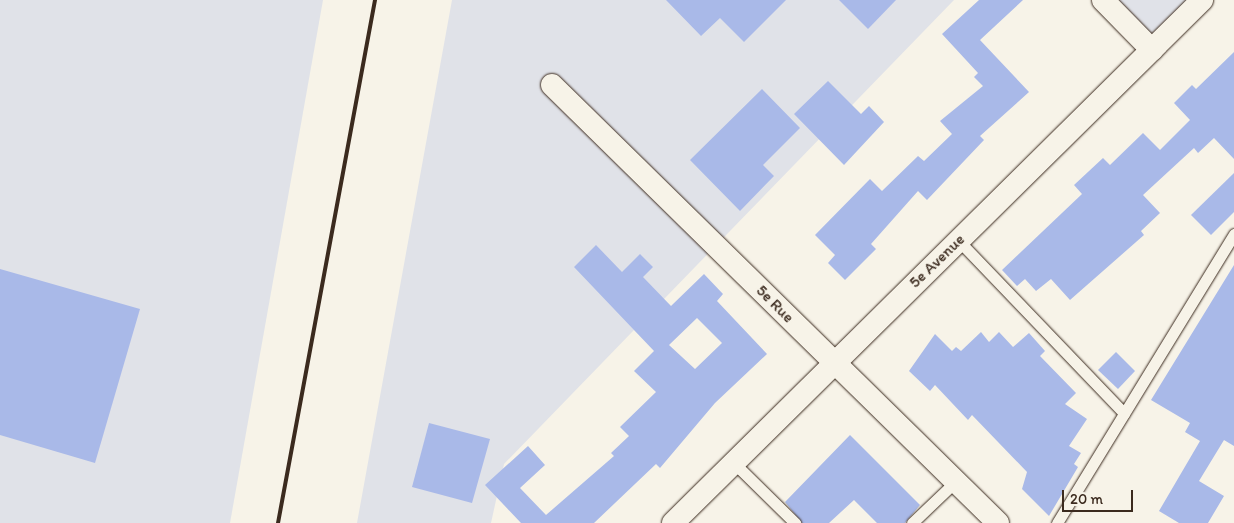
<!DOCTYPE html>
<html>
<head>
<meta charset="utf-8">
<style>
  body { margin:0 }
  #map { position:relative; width:1234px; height:523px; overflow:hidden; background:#f7f3e8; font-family:Itim,sans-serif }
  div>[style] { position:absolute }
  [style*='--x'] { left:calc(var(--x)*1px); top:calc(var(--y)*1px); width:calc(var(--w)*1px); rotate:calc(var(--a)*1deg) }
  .built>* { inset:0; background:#e0e2e8 }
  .building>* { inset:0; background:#a9b9e8 }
  .roads { filter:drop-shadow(0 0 1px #3b2a1e) drop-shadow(0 0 1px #3b2a1e) }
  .service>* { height:11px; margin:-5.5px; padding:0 5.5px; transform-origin:5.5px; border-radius:5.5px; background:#f7f3e8 }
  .minor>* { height:22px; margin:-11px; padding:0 11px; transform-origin:11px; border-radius:11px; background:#f7f3e8 }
  .rail>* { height:4px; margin:-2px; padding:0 2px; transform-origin:2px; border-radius:2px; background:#3b2a1e }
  span { translate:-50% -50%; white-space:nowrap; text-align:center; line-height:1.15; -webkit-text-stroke:5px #f7f3e8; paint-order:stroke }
  .street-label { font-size:16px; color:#3b2a1e }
  .scale { position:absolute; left:1062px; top:490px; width:71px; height:22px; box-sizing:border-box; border:2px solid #3b2a1e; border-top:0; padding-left:6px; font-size:15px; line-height:18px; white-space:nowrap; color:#3b2a1e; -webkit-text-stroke:4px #f7f3e8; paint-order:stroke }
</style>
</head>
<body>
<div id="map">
  <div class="built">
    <i style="clip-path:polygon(0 0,323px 0,230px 523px,0 523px)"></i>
    <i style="clip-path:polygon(452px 0,954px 0,504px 464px,491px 523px,357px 523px)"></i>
    <i style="clip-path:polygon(1104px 0,1205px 0,1151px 53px)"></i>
  </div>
  <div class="building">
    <i style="clip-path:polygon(666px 0,786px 0,744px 42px,720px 18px,701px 36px)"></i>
    <i style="clip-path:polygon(839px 0,896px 0,868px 29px)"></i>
    <i style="clip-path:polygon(979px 0,1023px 0,980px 40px,1029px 92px,980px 136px,984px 140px,927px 200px,918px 191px,871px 244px,876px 249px,845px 280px,828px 263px,835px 255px,815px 235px,870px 179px,882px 191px,918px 156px,924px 161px,952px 134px,940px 121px,983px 86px,974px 77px,978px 73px,942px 34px)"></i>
    <i style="clip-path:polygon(1234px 52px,1234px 159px,1214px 138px,1198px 153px,1194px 148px,1143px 195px,1160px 213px,1141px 231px,1144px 235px,1070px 300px,1051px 279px,1036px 291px,1025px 279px,1017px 286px,1002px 270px,1082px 194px,1074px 185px,1103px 158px,1110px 165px,1143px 133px,1160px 150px,1190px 120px,1174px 103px,1192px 85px,1196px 89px)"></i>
    <i style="clip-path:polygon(828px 81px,861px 114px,869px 106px,884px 122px,844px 165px,794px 114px)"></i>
    <i style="clip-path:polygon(762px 89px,800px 128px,763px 165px,774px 176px,740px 211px,690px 160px)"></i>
    <i style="clip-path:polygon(1234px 173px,1234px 212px,1211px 235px,1191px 215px)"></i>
    <i style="clip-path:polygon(evenodd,596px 245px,622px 272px,640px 254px,653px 267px,643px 277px,671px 306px,704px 274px,723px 294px,717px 301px,767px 354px,715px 403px,660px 468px,656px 464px,594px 523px,521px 523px,485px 485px,528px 446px,545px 465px,520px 488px,546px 515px,614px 456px,611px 453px,629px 436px,620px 427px,656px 392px,634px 371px,654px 351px,574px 267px,596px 245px,697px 318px,722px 343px,695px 369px,669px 345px,697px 318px)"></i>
    <i style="clip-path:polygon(1234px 265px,1234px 446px,1224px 440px,1199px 481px,1224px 496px,1208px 523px,1179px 523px,1159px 511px,1200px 441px,1185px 432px,1190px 423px,1151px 400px)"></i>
    <i style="clip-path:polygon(0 269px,140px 309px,95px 463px,0 435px)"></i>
    <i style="clip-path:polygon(981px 332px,989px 342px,999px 332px,1013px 347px,1029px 333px,1045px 351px,1040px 356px,1076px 393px,1065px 404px,1087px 419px,1069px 446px,1081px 453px,1074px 464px,1078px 467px,1049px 516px,1022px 489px,1027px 472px,972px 415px,968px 420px,935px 385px,930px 391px,909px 371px,935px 334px,952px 351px,956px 347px,961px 351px)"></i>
    <i style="clip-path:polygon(1116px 352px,1135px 371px,1118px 389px,1098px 370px)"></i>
    <i style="clip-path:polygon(429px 423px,490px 439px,472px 503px,412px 487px)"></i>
    <i style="clip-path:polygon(850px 435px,920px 505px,905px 523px,877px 523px,854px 500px,829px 523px,802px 523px,785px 502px)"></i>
  </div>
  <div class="roads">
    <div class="service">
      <i style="--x:958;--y:240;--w:240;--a:46.2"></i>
      <i style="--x:734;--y:463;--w:86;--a:44.5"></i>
      <i style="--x:912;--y:523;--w:61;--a:-43.7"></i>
      <i style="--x:1057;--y:523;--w:339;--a:-58.5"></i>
    </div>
    <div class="minor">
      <i style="--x:1103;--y:0;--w:70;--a:45.6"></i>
      <i style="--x:552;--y:85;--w:625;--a:44.48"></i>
      <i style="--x:673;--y:523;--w:744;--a:-44.67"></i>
    </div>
  </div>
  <div class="rail">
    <i style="--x:278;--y:523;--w:532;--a:-79.49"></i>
  </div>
  <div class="street-label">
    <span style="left:937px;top:261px;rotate:-44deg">5e Avenue</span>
    <span style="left:775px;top:304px;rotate:45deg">5e Rue</span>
  </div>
  <div class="scale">20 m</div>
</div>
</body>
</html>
